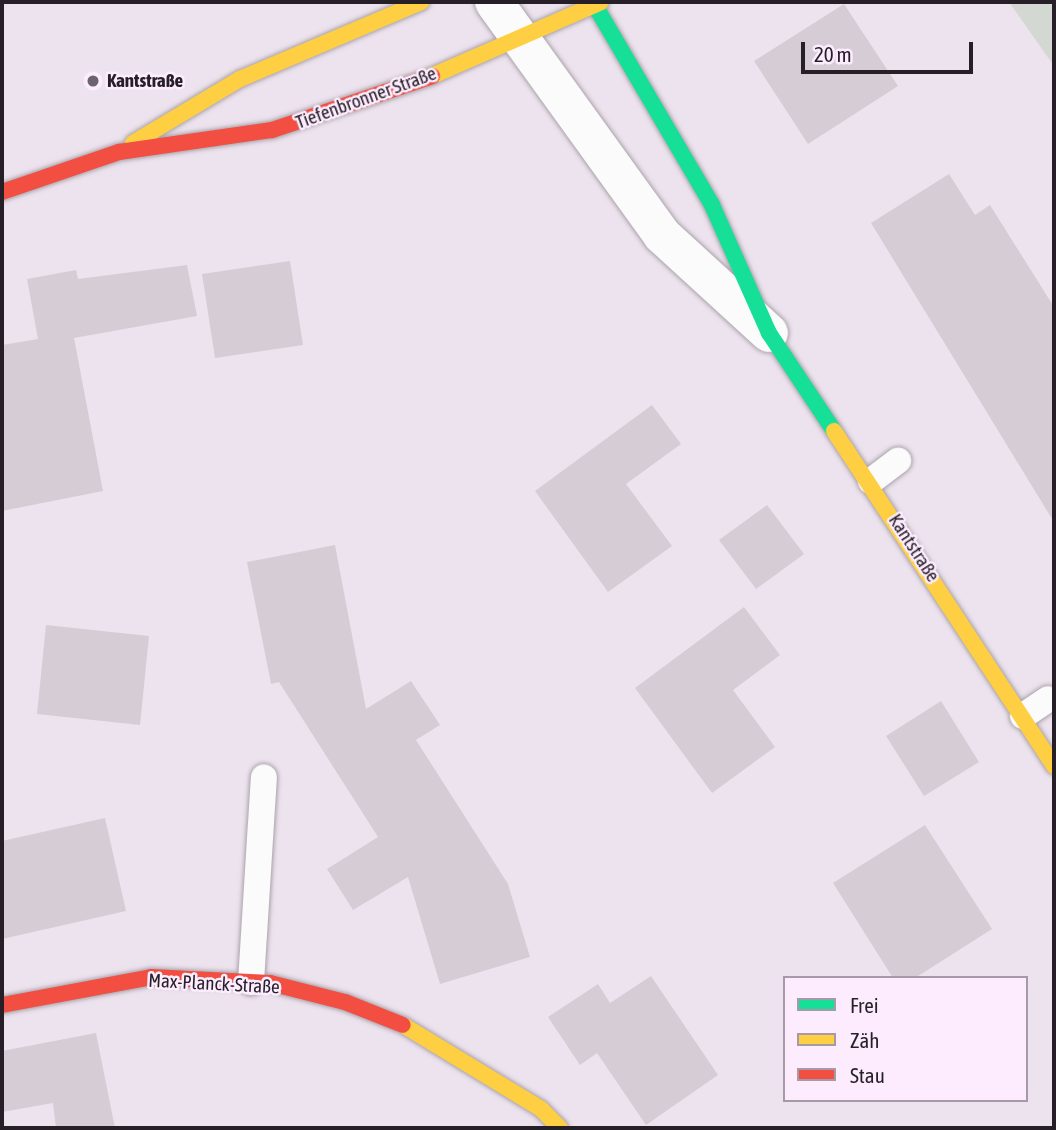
<!DOCTYPE html>
<html>
<head>
<meta charset="utf-8">
<style>
  body { margin:0 }
  #map { position:relative; width:1056px; height:1130px; overflow:hidden; background:#ede3ee; font-family:"Asap Condensed",sans-serif }
  div>[style] { position:absolute }
  [style*='--x'] { left:calc(var(--x)*1px); top:calc(var(--y)*1px); width:calc(var(--w)*1px); rotate:calc(var(--a)*1deg) }
  .green>* { inset:0; background:#d4d8d2 }
  .building>* { inset:0; background:#d5ccd6 }
  .roads { filter:drop-shadow(0 0 2px #aaa3ab) drop-shadow(0 0 2px #aaa3ab) }
  .lane>* { height:26px; margin:-13px; padding:0 13px; transform-origin:13px; border-radius:13px; background:#fcfbfc }
  .street>* { height:38px; margin:-19px; padding:0 19px; transform-origin:19px; border-radius:19px; background:#fcfbfc }
  .fast>* { height:16px; margin:-8px; padding:0 8px; transform-origin:8px; border-radius:8px; background:#16e098 }
  .slow>* { height:16px; margin:-8px; padding:0 8px; transform-origin:8px; border-radius:8px; background:#ffcf43 }
  .jam>* { height:16px; margin:-8px; padding:0 8px; transform-origin:8px; border-radius:8px; background:#f24e42 }
  .dots>* { width:19px; height:19px; translate:-50% -50%; box-sizing:border-box; border:4px solid #fcecfe; border-radius:50% }
  span { translate:-50% -50%; white-space:nowrap; text-align:center; line-height:1.15; -webkit-text-stroke:5px #fcecfe; paint-order:stroke }
  .poi-label { font-size:19px; color:#261f27; font-weight:700 }
  .left { translate:0 -50%; text-align:left }
  .street-label { font-size:19px; color:#261f27 }
  .frame { position:absolute; inset:0; border:4px solid #261f27; pointer-events:none }
  .legend { position:absolute; left:783px; top:976px; width:245px; height:126px; box-sizing:border-box; background:#fcecfe; border:2px solid #a69aa8; margin:0; padding:9px 12px; list-style:none; font-size:21px; color:#261f27 }
  .legend li { display:flex; align-items:center; gap:14px; height:35px }
  .legend b { width:35px; border:2px solid #a69aa8 }
  .scale { position:absolute; left:801px; top:42px; width:172px; height:32px; box-sizing:border-box; border:4px solid #261f27; border-top:0; padding-left:9px; font-size:21px; line-height:24px; white-space:nowrap; color:#261f27; -webkit-text-stroke:5px #fcecfe; paint-order:stroke }
</style>
</head>
<body>
<div id="map">
  <div class="green">
    <i style="clip-path:polygon(1009px 2px,1054px 2px,1054px 66px)"></i>
  </div>
  <div class="building">
    <i style="clip-path:polygon(844px 4px,898px 86px,808px 144px,754px 61px)"></i>
    <i style="clip-path:polygon(949px 174px,975px 215px,990px 205px,1054px 307px,1054px 522px,871px 223px)"></i>
    <i style="clip-path:polygon(290px 261px,303px 345px,215px 358px,202px 274px)"></i>
    <i style="clip-path:polygon(187px 265px,197px 316px,74px 338px,103px 491px,2px 511px,2px 345px,38px 339px,27px 279px,76px 270px,78px 279px)"></i>
    <i style="clip-path:polygon(652px 405px,681px 444px,626px 484px,672px 546px,608px 592px,535px 491px)"></i>
    <i style="clip-path:polygon(767px 505px,804px 554px,756px 589px,719px 540px)"></i>
    <i style="clip-path:polygon(335px 545px,366px 709px,411px 681px,440px 725px,416px 740px,508px 884px,530px 957px,440px 984px,408px 877px,353px 910px,327px 869px,378px 837px,279px 682px,271px 684px,247px 562px)"></i>
    <i style="clip-path:polygon(744px 607px,780px 655px,733px 690px,775px 747px,712px 793px,635px 688px)"></i>
    <i style="clip-path:polygon(46px 625px,149px 636px,140px 725px,37px 714px)"></i>
    <i style="clip-path:polygon(941px 701px,979px 762px,924px 796px,886px 736px)"></i>
    <i style="clip-path:polygon(105px 818px,126px 911px,2px 939px,2px 841px)"></i>
    <i style="clip-path:polygon(925px 825px,992px 929px,915px 978px,893px 978px,833px 883px)"></i>
    <i style="clip-path:polygon(651px 976px,718px 1075px,646px 1125px,597px 1053px,580px 1065px,548px 1017px,598px 984px,610px 1003px)"></i>
    <i style="clip-path:polygon(96px 1033px,115px 1128px,56px 1128px,53px 1103px,2px 1112px,2px 1051px)"></i>
  </div>
  <div class="roads">
    <div class="lane">
      <i style="--x:871;--y:481;--w:34;--a:-37"></i>
      <i style="--x:1023;--y:716;--w:30;--a:-34"></i>
      <i style="--x:251;--y:982;--w:205;--a:-86.4"></i>
    </div>
    <div class="street">
      <i style="--x:494;--y:2;--w:287;--a:54.2"></i>
      <i style="--x:662;--y:235;--w:145;--a:42.5"></i>
    </div>
    <div class="fast">
      <i style="--x:593;--y:2;--w:235;--a:59.6"></i>
      <i style="--x:712;--y:205;--w:140;--a:66"></i>
      <i style="--x:769;--y:333;--w:118;--a:56.4"></i>
    </div>
    <div class="slow">
      <i style="--x:432;--y:76;--w:184;--a:-23.6"></i>
      <i style="--x:133;--y:143;--w:125;--a:-30.9"></i>
      <i style="--x:240;--y:79;--w:197;--a:-23"></i>
      <i style="--x:834;--y:431;--w:401;--a:56.7"></i>
      <i style="--x:403;--y:1025;--w:162;--a:31.3"></i>
      <i style="--x:541;--y:1109;--w:27;--a:45"></i>
    </div>
    <div class="jam">
      <i style="--x:2;--y:192;--w:124;--a:-18.9"></i>
      <i style="--x:119;--y:152;--w:155;--a:-8.2"></i>
      <i style="--x:272;--y:130;--w:169;--a:-18.6"></i>
      <i style="--x:2;--y:1005;--w:152;--a:-10.6"></i>
      <i style="--x:151;--y:977;--w:119;--a:2.9"></i>
      <i style="--x:270;--y:983;--w:77;--a:14.2"></i>
      <i style="--x:345;--y:1002;--w:62;--a:21.6"></i>
    </div>
  </div>
  <div class="dots">
    <i style="left:93px;top:81px;background:#6c646d"></i>
  </div>
  <div class="poi-label">
    <span class="left" style="left:107px;top:81px">Kantstraße</span>
  </div>
  <div class="street-label">
    <span style="left:366px;top:98px;rotate:-20deg">Tiefenbronner Straße</span>
    <span style="left:914px;top:548px;rotate:57deg">Kantstraße</span>
    <span style="left:214px;top:984px;rotate:3deg">Max-Planck-Straße</span>
  </div>
  <div class="frame"></div>
  <ul class="legend">
  <li><b style="height:9px;background:#16e098"></b>Frei</li>
  <li><b style="height:9px;background:#ffcf43"></b>Zäh</li>
  <li><b style="height:9px;background:#f24e42"></b>Stau</li>
  </ul>
  <div class="scale">20 m</div>
</div>
</body>
</html>
